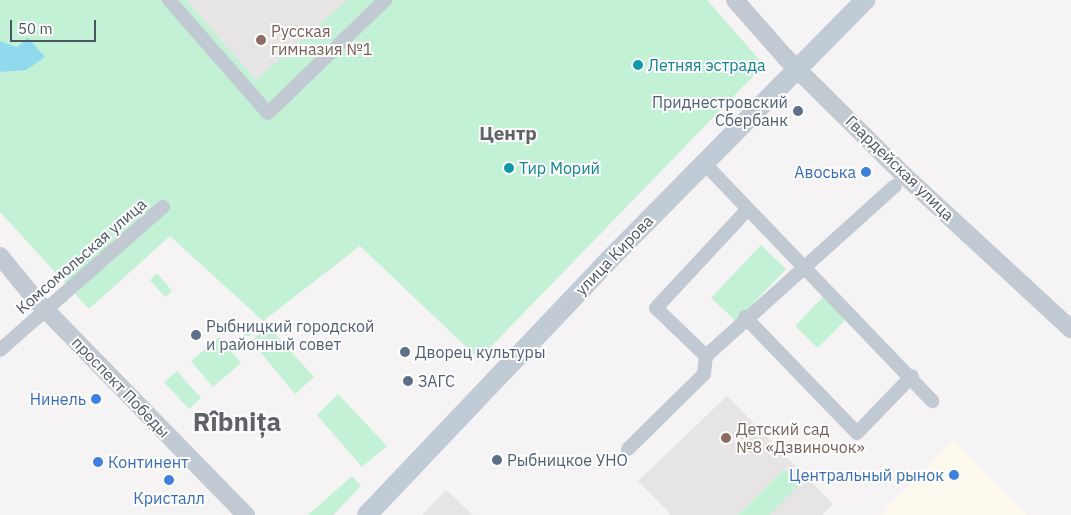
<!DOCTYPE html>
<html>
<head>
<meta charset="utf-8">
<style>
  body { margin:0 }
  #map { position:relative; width:1071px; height:515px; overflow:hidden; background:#f5f3f3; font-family:"IBM Plex Sans",sans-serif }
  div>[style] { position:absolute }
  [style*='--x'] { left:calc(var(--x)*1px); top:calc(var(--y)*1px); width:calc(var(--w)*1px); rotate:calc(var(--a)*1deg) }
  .commercial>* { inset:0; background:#fdf9ef }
  .education>* { inset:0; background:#e6e4e5 }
  .green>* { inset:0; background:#c3f1d5 }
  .round { border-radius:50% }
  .water>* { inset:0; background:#90daee }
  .minor>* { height:14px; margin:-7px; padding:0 7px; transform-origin:7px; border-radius:7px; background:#c1cad2 }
  .tertiary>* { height:18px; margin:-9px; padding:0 9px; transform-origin:9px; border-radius:9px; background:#c1cad2 }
  .secondary>* { height:20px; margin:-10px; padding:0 10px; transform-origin:10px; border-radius:10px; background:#c1cbd6 }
  .dots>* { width:14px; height:14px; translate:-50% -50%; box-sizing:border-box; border:2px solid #fff; border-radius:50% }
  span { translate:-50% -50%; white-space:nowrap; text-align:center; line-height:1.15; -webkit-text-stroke:4px #fff; paint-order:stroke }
  .education-label { font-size:16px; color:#785e54 }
  .left { translate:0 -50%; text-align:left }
  .culture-label { font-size:16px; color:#0d838f }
  .service-label { font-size:16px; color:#4e5e75 }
  .right { translate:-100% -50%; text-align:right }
  .street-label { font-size:16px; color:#4a5661 }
  .shop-label { font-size:16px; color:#366cbe }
  .quarter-label { font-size:19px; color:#5f6368; font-weight:700 }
  .town-label { font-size:26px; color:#5f6368; font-weight:700 }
  .scale { position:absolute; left:10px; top:20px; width:86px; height:22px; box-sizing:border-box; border:2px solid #4a5661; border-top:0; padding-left:6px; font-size:15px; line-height:18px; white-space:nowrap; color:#4a5661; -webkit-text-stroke:4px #fff; paint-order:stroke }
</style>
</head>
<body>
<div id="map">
  <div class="commercial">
    <i style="clip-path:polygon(954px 440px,1027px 515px,880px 515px,904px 491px)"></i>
  </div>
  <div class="education">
    <i style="clip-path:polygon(186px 0,347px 0,256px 80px)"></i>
    <i style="clip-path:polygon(727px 396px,833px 504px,822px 515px,671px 515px,638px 481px)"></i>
    <i style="clip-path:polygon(446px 490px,473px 515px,422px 515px)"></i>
  </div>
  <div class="green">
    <i style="clip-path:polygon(0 0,186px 0,256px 80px,347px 0,707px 0,764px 65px,479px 359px,360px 246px,263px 321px,170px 236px,89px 309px,0 212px)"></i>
    <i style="clip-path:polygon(761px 245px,786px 269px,736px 321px,711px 298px)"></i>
    <i style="clip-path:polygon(157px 273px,172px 291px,165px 297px,150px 280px)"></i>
    <i style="clip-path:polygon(823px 297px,846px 319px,818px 348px,795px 326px)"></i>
    <i class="round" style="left:240px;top:322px;width:14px;height:14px"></i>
    <i style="clip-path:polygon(268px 326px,314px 377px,295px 394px,251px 341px)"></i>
    <i style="clip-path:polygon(219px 337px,241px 363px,213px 387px,191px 361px)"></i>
    <i style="clip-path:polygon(177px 371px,201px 398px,189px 409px,164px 382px)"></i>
    <i style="clip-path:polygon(338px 394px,387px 446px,362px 467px,317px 415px)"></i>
    <i style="clip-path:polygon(784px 469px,800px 484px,769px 515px,738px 515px)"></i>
    <i style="clip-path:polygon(352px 476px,361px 486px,333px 515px,308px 515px)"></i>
  </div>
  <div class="water">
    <i style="clip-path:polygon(28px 38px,45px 57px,26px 70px,0 72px,0 41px,17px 47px)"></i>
  </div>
  <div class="minor">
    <i style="--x:169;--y:0;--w:150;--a:48.8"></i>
    <i style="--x:268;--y:113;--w:163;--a:-44"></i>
    <i style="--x:704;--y:163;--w:330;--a:46.2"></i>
    <i style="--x:745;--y:317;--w:161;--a:46"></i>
    <i style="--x:857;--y:433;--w:79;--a:-46"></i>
    <i style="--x:0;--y:350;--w:217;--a:-41.3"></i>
    <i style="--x:706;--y:356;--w:254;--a:-42"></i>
    <i style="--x:628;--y:449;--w:107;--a:-44.6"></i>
    <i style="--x:704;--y:374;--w:18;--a:-84"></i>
    <i style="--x:706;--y:356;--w:69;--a:-136.2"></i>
    <i style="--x:656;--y:308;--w:132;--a:-47.1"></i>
  </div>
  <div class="tertiary">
    <i style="--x:735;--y:0;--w:76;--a:48.7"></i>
    <i style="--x:785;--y:57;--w:169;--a:44.8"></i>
    <i style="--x:905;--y:176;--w:226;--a:42.7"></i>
    <i style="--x:0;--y:256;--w:57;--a:50.7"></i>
    <i style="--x:36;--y:300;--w:301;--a:45.7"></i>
  </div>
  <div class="secondary">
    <i style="--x:367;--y:515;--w:346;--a:-46.5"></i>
    <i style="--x:605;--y:264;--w:371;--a:-45.4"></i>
  </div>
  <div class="dots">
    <i style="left:261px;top:40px;background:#8d6e63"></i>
    <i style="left:638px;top:65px;background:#0f9aa8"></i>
    <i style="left:798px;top:111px;background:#5c6f8a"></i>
    <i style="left:509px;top:168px;background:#0f9aa8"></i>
    <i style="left:866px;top:172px;background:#3f7fe0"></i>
    <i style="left:196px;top:335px;background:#5c6f8a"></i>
    <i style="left:405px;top:352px;background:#5c6f8a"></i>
    <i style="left:408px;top:381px;background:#5c6f8a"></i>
    <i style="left:96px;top:399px;background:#3f7fe0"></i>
    <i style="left:726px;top:438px;background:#8d6e63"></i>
    <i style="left:497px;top:460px;background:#5c6f8a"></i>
    <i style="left:98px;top:462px;background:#3f7fe0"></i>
    <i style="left:954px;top:475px;background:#3f7fe0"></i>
    <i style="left:169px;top:480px;background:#3f7fe0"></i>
  </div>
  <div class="education-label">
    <span class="left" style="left:271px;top:40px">Русская<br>гимназия №1</span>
    <span class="left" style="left:736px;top:438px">Детский сад<br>№8 «Дзвиночок»</span>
  </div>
  <div class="culture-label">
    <span class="left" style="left:648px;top:65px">Летняя эстрада</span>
    <span class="left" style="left:519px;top:168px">Тир Морий</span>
  </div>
  <div class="service-label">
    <span class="right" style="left:788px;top:111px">Приднестровский<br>Сбербанк</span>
    <span class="left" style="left:206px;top:335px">Рыбницкий городской<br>и районный совет</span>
    <span class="left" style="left:415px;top:352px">Дворец культуры</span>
    <span class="left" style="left:418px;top:381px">ЗАГС</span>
    <span class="left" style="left:507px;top:460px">Рыбницкое УНО</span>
  </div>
  <div class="street-label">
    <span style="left:900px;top:168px;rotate:44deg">Гвардейская улица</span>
    <span style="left:614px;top:255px;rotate:-46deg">улица Кирова</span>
    <span style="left:81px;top:256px;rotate:-41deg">Комсомольская улица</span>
    <span style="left:121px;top:387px;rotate:46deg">проспект Победы</span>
  </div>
  <div class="shop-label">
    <span class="right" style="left:856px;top:172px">Авоська</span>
    <span class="right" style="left:86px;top:399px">Нинель</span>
    <span class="left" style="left:108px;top:462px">Континент</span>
    <span class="right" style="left:944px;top:475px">Центральный рынок</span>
    <span style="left:169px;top:498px">Кристалл</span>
  </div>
  <div class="quarter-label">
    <span style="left:508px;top:134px">Центр</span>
  </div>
  <div class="town-label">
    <span style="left:237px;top:422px">Rîbnița</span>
  </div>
  <div class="scale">50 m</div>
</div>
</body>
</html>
